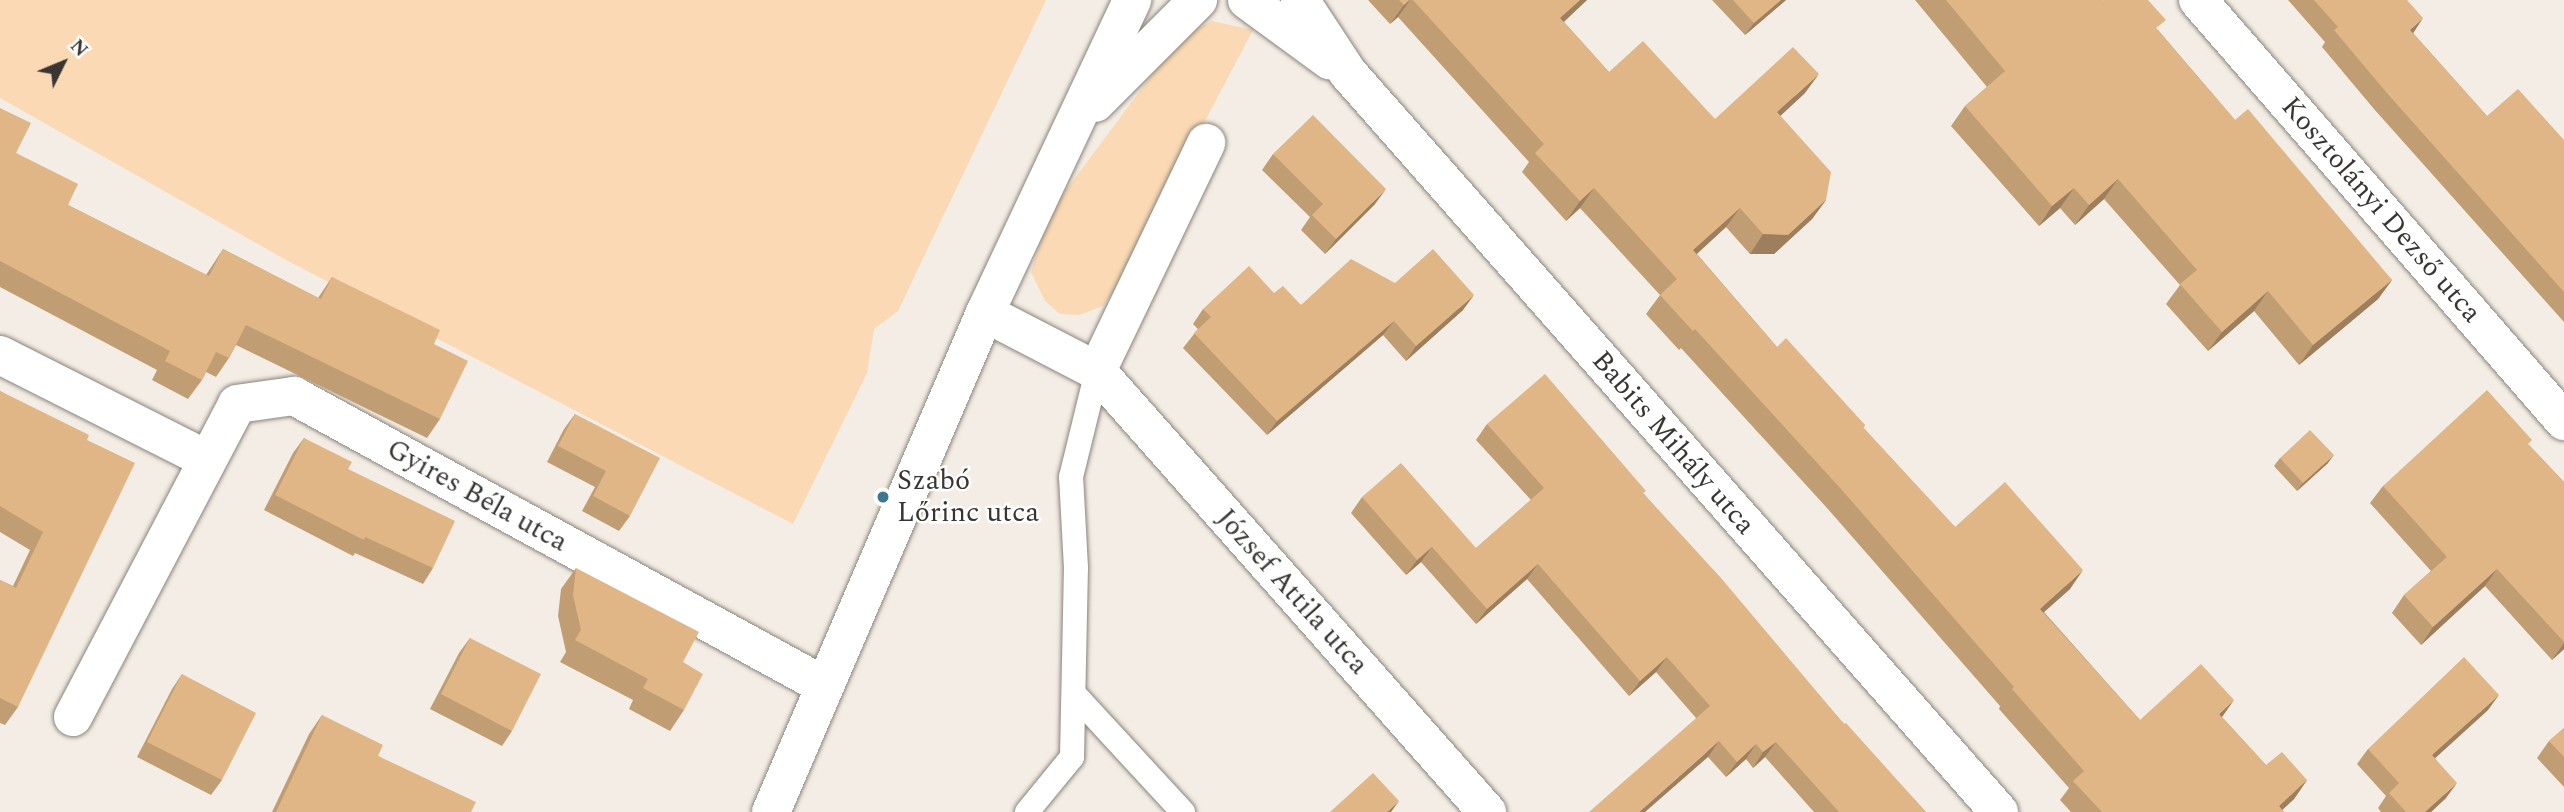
<!DOCTYPE html>
<html>
<head>
<meta charset="utf-8">
<style>
  body { margin:0 }
  #map { position:relative; width:2564px; height:812px; overflow:hidden; background:#f4ede5; font-family:Spectral,serif }
  div>[style] { position:absolute }
  [style*='--x'] { left:calc(var(--x)*1px); top:calc(var(--y)*1px); width:calc(var(--w)*1px); rotate:calc(var(--a)*1deg) }
  .green>* { inset:0; background:#fad9b4 }
  .roads { filter:drop-shadow(0 0 2px #8a847d) drop-shadow(0 0 2px #8a847d) }
  .service>* { height:24px; margin:-12px; padding:0 12px; transform-origin:12px; border-radius:12px; background:#fff }
  .minor>* { height:38px; margin:-19px; padding:0 19px; transform-origin:19px; border-radius:19px; background:#fff }
  .wall>* { inset:0; background:#c19d74 }
  .shaded-wall>* { inset:0; background:#9d7f5e }
  .building>* { inset:0; background:#e0b687 }
  .dots>* { width:19px; height:19px; translate:-50% -50%; box-sizing:border-box; border:4px solid #fff; border-radius:50% }
  span { translate:-50% -50%; white-space:nowrap; text-align:center; line-height:1.15; -webkit-text-stroke:5px #fff; paint-order:stroke }
  .street-label { font-size:28px; color:#383532 }
  .poi-label { font-size:28px; color:#383532 }
  .left { translate:0 -50%; text-align:left }
  .north { position:absolute; left:28px; top:28px; width:70px; height:70px; -webkit-text-stroke:5px #fff; paint-order:stroke; rotate:47deg; font-size:19px; font-weight:700; line-height:28px; text-align:center; color:#383532 }
  .north::after { content:''; display:block; margin:auto; width:24px; height:32px; background:#383532; clip-path:polygon(50% 0,100% 100%,50% 72%,0 100%) }
</style>
</head>
<body>
<div id="map">
  <div class="green">
    <i style="clip-path:polygon(0 0,1046px 0,898px 311px,874px 329px,867px 373px,793px 524px,288px 261px,0 98px)"></i>
    <i style="clip-path:polygon(1212px 21px,1253px 30px,1119px 284px,1103px 306px,1079px 315px,1060px 314px,1045px 301px,1031px 272px,1049px 213px,1163px 60px,1194px 30px)"></i>
  </div>
  <div class="roads">
    <div class="service">
      <i style="--x:1074;--y:694;--w:161;--a:47.3"></i>
      <i style="--x:1027;--y:812;--w:71;--a:-50.7"></i>
      <i style="--x:1072;--y:757;--w:189;--a:-88.8"></i>
      <i style="--x:1076;--y:568;--w:91;--a:-93.1"></i>
      <i style="--x:1071;--y:477;--w:109;--a:-76.2"></i>
    </div>
    <div class="minor">
      <i style="--x:1247;--y:0;--w:102;--a:36.2"></i>
      <i style="--x:1300;--y:0;--w:87;--a:56.7"></i>
      <i style="--x:1348;--y:73;--w:985;--a:48.62"></i>
      <i style="--x:2198;--y:0;--w:558;--a:49"></i>
      <i style="--x:1095;--y:103;--w:146;--a:-45"></i>
      <i style="--x:985;--y:313;--w:126;--a:27.4"></i>
      <i style="--x:1097;--y:371;--w:589;--a:48.51"></i>
      <i style="--x:0;--y:355;--w:231;--a:26.8"></i>
      <i style="--x:1097;--y:371;--w:253;--a:-64.4"></i>
      <i style="--x:73;--y:717;--w:353;--a:-62.3"></i>
      <i style="--x:237;--y:404;--w:58;--a:-8"></i>
      <i style="--x:294;--y:396;--w:605;--a:28.64"></i>
      <i style="--x:771;--y:812;--w:543;--a:-66.79"></i>
      <i style="--x:985;--y:313;--w:346;--a:-64.8"></i>
    </div>
  </div>
  <div class="wall">
    <i style="clip-path:polygon(1368px 0,1587px 0,1564px 22px,1609px 72px,1715px 119px,1805px 93px,1780px 116px,1826px 200px,1812px 219px,1774px 254px,1750px 254px,1726px 227px,1697px 254px,1777px 347px,1865px 425px,1863px 428px,1955px 527px,2070px 589px,2044px 612px,2140px 720px,2222px 717px,2266px 765px,2307px 780px,2294px 799px,2282px 810px,2284px 812px,2071px 812px,2060px 800px,2069px 788px,1999px 709px,2000px 706px,1827px 508px,1681px 348px,1679px 350px,1646px 314px,1660px 295px,1580px 208px,1566px 221px,1522px 172px,1529px 162px,1398px 17px,1390px 24px)"></i>
    <i style="clip-path:polygon(1712px 0,1786px 0,1745px 35px)"></i>
    <i style="clip-path:polygon(1915px 0,2101px 0,2158px 30px,2235px 120px,2392px 280px,2378px 299px,2299px 365px,2254px 311px,2208px 351px,2166px 304px,2180px 285px,2104px 199px,2075px 225px,2060px 208px,2039px 226px,1951px 126px,1965px 106px,1987px 87px)"></i>
    <i style="clip-path:polygon(2288px 0,2407px 0,2413px 33px,2487px 116px,2564px 140px,2564px 322px,2374px 109px,2322px 47px,2325px 42px)"></i>
    <i style="clip-path:polygon(0 108px,16px 153px,68px 205px,206px 275px,223px 249px,318px 298px,332px 277px,434px 344px,440px 419px,427px 438px,236px 345px,229px 358px,216px 377px,206px 372px,202px 380px,188px 399px,152px 380px,157px 370px,0 287px)"></i>
    <i style="clip-path:polygon(1273px 154px,1375px 204px,1325px 254px,1301px 230px,1310px 217px,1262px 170px)"></i>
    <i style="clip-path:polygon(1395px 283px,1463px 310px,1406px 361px,1383px 335px,1267px 435px,1183px 348px,1198px 329px,1193px 324px,1203px 309px,1274px 293px,1301px 305px)"></i>
    <i style="clip-path:polygon(0 391px,87px 440px,18px 707px,5px 725px,0 723px,0 580px,13px 586px,30px 550px,0 532px)"></i>
    <i style="clip-path:polygon(575px 414px,630px 516px,619px 531px,582px 511px,595px 487px,547px 462px,564px 429px)"></i>
    <i style="clip-path:polygon(1487px 424px,1644px 494px,1844px 724px,1926px 812px,1814px 812px,1765px 757px,1753px 768px,1746px 759px,1726px 777px,1708px 757px,1696px 718px,1656px 672px,1629px 696px,1527px 579px,1476px 624px,1421px 562px,1406px 575px,1351px 513px,1362px 497px,1476px 548px,1531px 500px,1476px 440px)"></i>
    <i style="clip-path:polygon(304px 438px,348px 469px,433px 568px,423px 584px,355px 553px,353px 556px,264px 510px,293px 453px)"></i>
    <i style="clip-path:polygon(2529px 445px,2564px 482px,2564px 649px,2552px 660px,2485px 586px,2421px 645px,2392px 613px,2404px 595px,2431px 571px,2370px 503px,2383px 486px)"></i>
    <i style="clip-path:polygon(2280px 458px,2328px 463px,2297px 491px,2274px 466px)"></i>
    <i style="clip-path:polygon(576px 568px,683px 662px,684px 710px,670px 731px,629px 709px,633px 700px,560px 662px,566px 652px,558px 616px,561px 589px)"></i>
    <i style="clip-path:polygon(470px 638px,512px 731px,502px 746px,430px 709px,459px 653px)"></i>
    <i style="clip-path:polygon(182px 674px,222px 780px,211px 795px,137px 757px,172px 689px)"></i>
    <i style="clip-path:polygon(2488px 710px,2435px 758px,2446px 798px,2431px 812px,2381px 812px,2378px 808px,2386px 796px,2357px 764px,2368px 749px)"></i>
    <i style="clip-path:polygon(322px 715px,378px 756px,471px 812px,272px 812px,309px 734px)"></i>
    <i style="clip-path:polygon(2564px 728px,2564px 787px,2537px 758px,2549px 741px)"></i>
  </div>
  <div class="shaded-wall">
    <i style="clip-path:polygon(1410px 0,1398px 17px,1390px 24px,1404px 5px)"></i>
    <i style="clip-path:polygon(1580px 0,1587px 0,1547px 37px,1560px 18px)"></i>
    <i style="clip-path:polygon(1781px 0,1786px 0,1745px 35px,1754px 23px)"></i>
    <i style="clip-path:polygon(2423px 18px,2412px 35px,2410px 30px)"></i>
    <i style="clip-path:polygon(1819px 74px,1805px 93px,1763px 132px,1777px 112px)"></i>
    <i style="clip-path:polygon(2118px 179px,2104px 199px,2075px 225px,2089px 205px)"></i>
    <i style="clip-path:polygon(1594px 188px,1580px 208px,1566px 221px,1580px 201px)"></i>
    <i style="clip-path:polygon(2074px 188px,2060px 208px,2039px 226px,2052px 206px)"></i>
    <i style="clip-path:polygon(1386px 189px,1375px 204px,1325px 254px,1336px 239px)"></i>
    <i style="clip-path:polygon(1826px 200px,1812px 219px,1774px 254px,1750px 254px,1763px 234px)"></i>
    <i style="clip-path:polygon(1740px 208px,1726px 227px,1680px 269px,1693px 250px)"></i>
    <i style="clip-path:polygon(2392px 280px,2378px 299px,2299px 365px,2313px 345px)"></i>
    <i style="clip-path:polygon(2268px 291px,2254px 311px,2208px 351px,2222px 332px)"></i>
    <i style="clip-path:polygon(1474px 295px,1463px 310px,1406px 361px,1416px 346px)"></i>
    <i style="clip-path:polygon(1394px 321px,1383px 335px,1267px 435px,1277px 421px)"></i>
    <i style="clip-path:polygon(2334px 455px,2328px 463px,2297px 491px,2303px 483px)"></i>
    <i style="clip-path:polygon(1432px 547px,1421px 562px,1406px 575px,1417px 560px)"></i>
    <i style="clip-path:polygon(1538px 564px,1527px 579px,1476px 624px,1487px 609px)"></i>
    <i style="clip-path:polygon(2497px 569px,2485px 586px,2421px 645px,2433px 627px)"></i>
    <i style="clip-path:polygon(2083px 570px,2070px 589px,2026px 628px,2040px 609px)"></i>
    <i style="clip-path:polygon(2564px 643px,2564px 649px,2552px 660px)"></i>
    <i style="clip-path:polygon(1667px 657px,1656px 672px,1629px 696px,1640px 681px)"></i>
    <i style="clip-path:polygon(2499px 695px,2488px 710px,2421px 771px,2432px 755px)"></i>
    <i style="clip-path:polygon(2234px 700px,2220px 720px,2219px 714px)"></i>
    <i style="clip-path:polygon(1719px 741px,1708px 757px,1645px 812px,1639px 812px)"></i>
    <i style="clip-path:polygon(1776px 742px,1765px 757px,1753px 768px,1763px 752px)"></i>
    <i style="clip-path:polygon(1756px 744px,1746px 759px,1726px 777px,1737px 762px)"></i>
    <i style="clip-path:polygon(2307px 780px,2294px 799px,2280px 812px,2279px 806px)"></i>
    <i style="clip-path:polygon(2457px 783px,2446px 798px,2431px 812px,2425px 812px)"></i>
    <i style="clip-path:polygon(1399px 801px,1391px 812px,1387px 812px)"></i>
  </div>
  <div class="building">
    <i style="clip-path:polygon(1399px 0,1409px 0,1404px 5px)"></i>
    <i style="clip-path:polygon(1413px 0,1580px 0,1560px 18px,1609px 72px,1643px 41px,1715px 119px,1793px 47px,1819px 74px,1777px 112px,1831px 172px,1826px 200px,1788px 235px,1763px 234px,1740px 208px,1693px 250px,1777px 347px,1786px 338px,1865px 425px,1863px 427px,1955px 527px,2005px 482px,2083px 570px,2040px 609px,2140px 720px,2201px 664px,2234px 700px,2219px 714px,2266px 765px,2282px 752px,2307px 780px,2279px 806px,2284px 812px,2102px 812px,2073px 781px,2084px 771px,2012px 689px,2014px 687px,1841px 489px,1695px 329px,1693px 331px,1660px 295px,1677px 279px,1594px 188px,1580px 201px,1535px 153px,1544px 144px)"></i>
    <i style="clip-path:polygon(1733px 0,1781px 0,1754px 23px)"></i>
    <i style="clip-path:polygon(1946px 0,2101px 0,2102px 1px,2103px 0,2148px 0,2166px 20px,2156px 28px,2235px 120px,2248px 109px,2392px 280px,2313px 345px,2268px 291px,2222px 332px,2180px 284px,2197px 270px,2118px 179px,2089px 205px,2074px 188px,2052px 206px,1965px 106px,2005px 71px)"></i>
    <i style="clip-path:polygon(2314px 0,2407px 0,2423px 18px,2410px 30px,2487px 116px,2518px 89px,2564px 140px,2564px 292px,2386px 92px,2334px 30px,2338px 27px)"></i>
    <i style="clip-path:polygon(0 108px,31px 123px,16px 153px,78px 184px,68px 205px,209px 276px,223px 249px,321px 299px,332px 277px,440px 330px,434px 344px,468px 361px,440px 419px,246px 325px,229px 358px,216px 352px,202px 380px,165px 361px,170px 351px,0 261px)"></i>
    <i style="clip-path:polygon(1313px 115px,1386px 189px,1336px 239px,1312px 215px,1323px 204px,1273px 154px)"></i>
    <i style="clip-path:polygon(1433px 249px,1474px 295px,1416px 346px,1394px 321px,1277px 421px,1194px 333px,1211px 317px,1203px 309px,1249px 266px,1274px 293px,1283px 286px,1301px 305px,1351px 259px,1395px 283px)"></i>
    <i style="clip-path:polygon(1545px 374px,1646px 491px,1643px 493px,1721px 578px,1844px 724px,1846px 723px,1926px 812px,1839px 812px,1776px 742px,1763px 752px,1756px 744px,1737px 762px,1719px 741px,1639px 812px,1589px 812px,1710px 706px,1667px 657px,1640px 681px,1538px 564px,1487px 609px,1432px 547px,1417px 560px,1362px 497px,1401px 463px,1476px 548px,1544px 488px,1487px 424px)"></i>
    <i style="clip-path:polygon(2487px 390px,2532px 440px,2528px 444px,2564px 482px,2564px 642px,2497px 569px,2433px 627px,2404px 595px,2447px 557px,2383px 486px)"></i>
    <i style="clip-path:polygon(0 391px,89px 435px,87px 440px,135px 463px,18px 707px,0 698px,0 580px,16px 588px,43px 532px,0 506px)"></i>
    <i style="clip-path:polygon(575px 414px,660px 458px,630px 516px,593px 496px,606px 471px,558px 446px)"></i>
    <i style="clip-path:polygon(2310px 430px,2334px 455px,2303px 483px,2280px 458px)"></i>
    <i style="clip-path:polygon(304px 438px,352px 462px,348px 469px,455px 521px,433px 568px,365px 537px,364px 540px,275px 495px)"></i>
    <i style="clip-path:polygon(576px 568px,699px 632px,683px 662px,703px 674px,684px 710px,643px 688px,648px 679px,575px 640px,581px 630px,573px 595px)"></i>
    <i style="clip-path:polygon(470px 638px,541px 674px,512px 731px,441px 694px)"></i>
    <i style="clip-path:polygon(2464px 657px,2499px 695px,2432px 755px,2457px 783px,2425px 812px,2406px 812px,2389px 793px,2399px 783px,2368px 749px)"></i>
    <i style="clip-path:polygon(182px 674px,256px 713px,222px 780px,147px 742px)"></i>
    <i style="clip-path:polygon(322px 715px,383px 745px,378px 756px,476px 802px,471px 812px,276px 812px)"></i>
    <i style="clip-path:polygon(2564px 728px,2564px 757px,2549px 741px)"></i>
    <i style="clip-path:polygon(1373px 773px,1399px 801px,1387px 812px,1330px 812px)"></i>
  </div>
  <div class="dots">
    <i style="left:883px;top:497px;background:#3d7890"></i>
  </div>
  <div class="street-label">
    <span style="left:2381px;top:210px;rotate:49deg">Kosztolányi Dezső utca</span>
    <span style="left:1673px;top:443px;rotate:49deg">Babits Mihály utca</span>
    <span style="left:477px;top:496px;rotate:29deg">Gyires Béla utca</span>
    <span style="left:1292px;top:592px;rotate:48deg">József Attila utca</span>
  </div>
  <div class="poi-label">
    <span class="left" style="left:897px;top:497px">Szabó<br>Lőrinc utca</span>
  </div>
  <div class="north">N</div>
</div>
</body>
</html>
